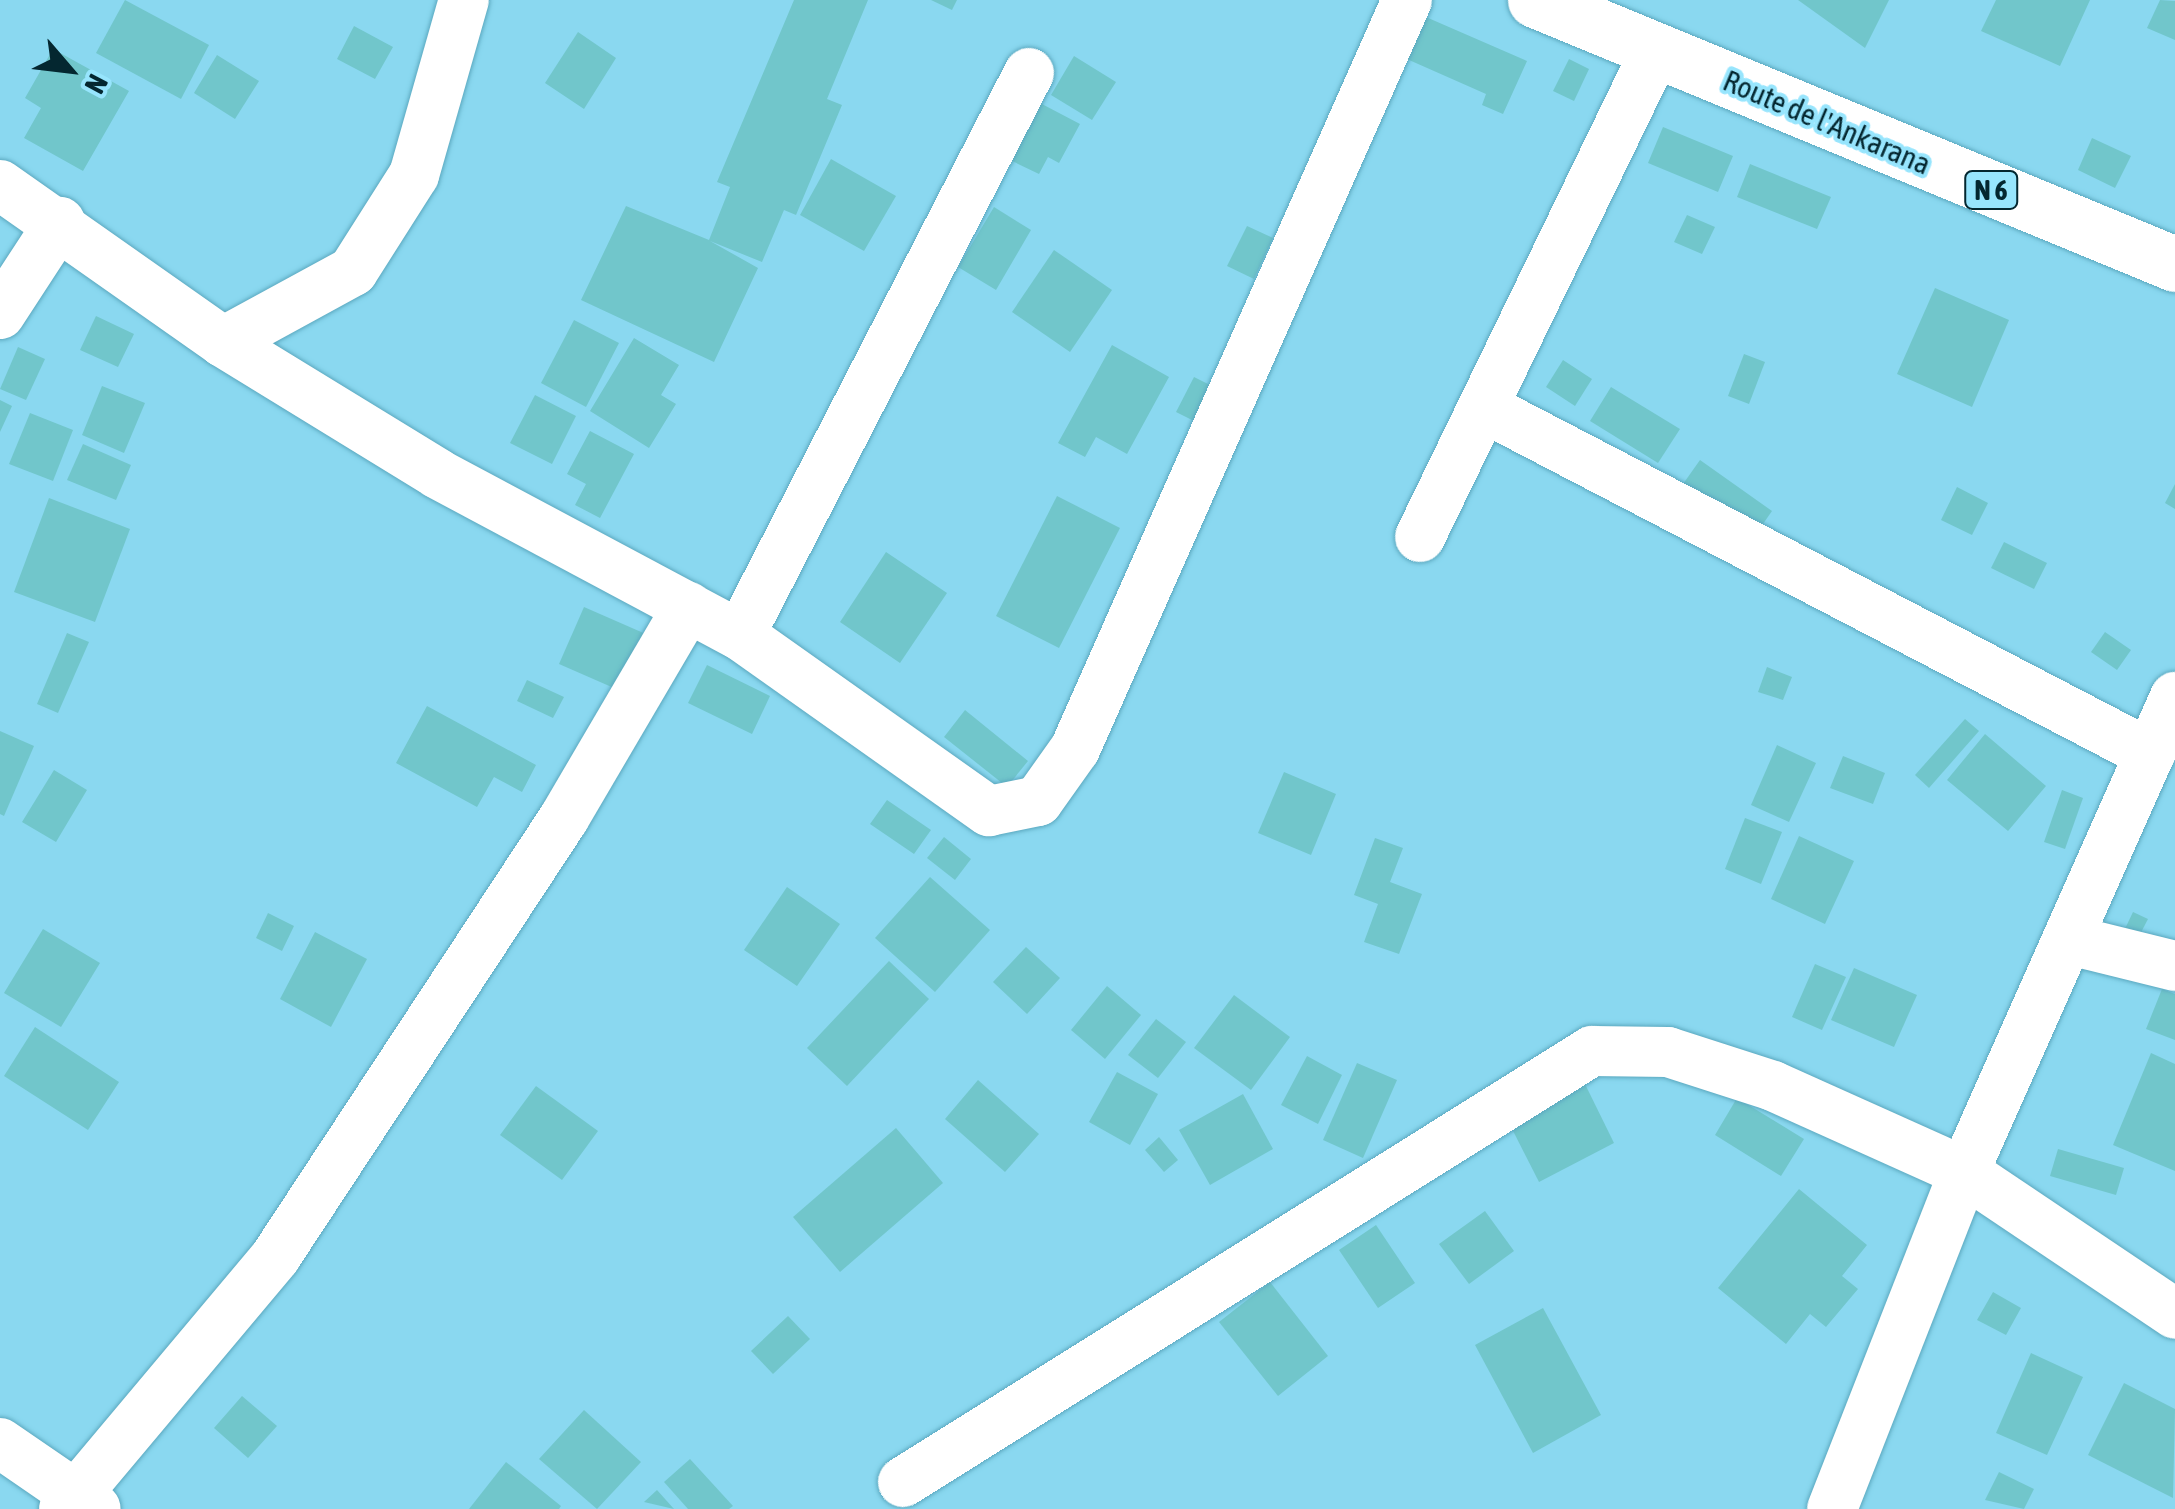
<!DOCTYPE html>
<html>
<head>
<meta charset="utf-8">
<style>
  body { margin:0 }
  #map { position:relative; width:2175px; height:1509px; overflow:hidden; background:#8ad8f0; font-family:"Asap Condensed",sans-serif }
  div>[style] { position:absolute }
  [style*='--x'] { left:calc(var(--x)*1px); top:calc(var(--y)*1px); width:calc(var(--w)*1px); rotate:calc(var(--a)*1deg) }
  .building>* { inset:0; background:#71c6cb }
  .roads { filter:drop-shadow(0 0 2px #5ba8bf) drop-shadow(0 0 2px #5ba8bf) }
  .minor>* { height:50px; margin:-25px; padding:0 25px; transform-origin:25px; border-radius:25px; background:#fff }
  .major>* { height:55px; margin:-27.5px; padding:0 27.5px; transform-origin:27.5px; border-radius:27.5px; background:#fff }
  span { translate:-50% -50%; white-space:nowrap; text-align:center; line-height:1.15; -webkit-text-stroke:8px #97e5fd; paint-order:stroke }
  .shield-label span { padding:2px 8px; background:#97e5fd; border:2px solid; border-radius:8px; -webkit-text-stroke-width:0 }
  .shield-label { font-size:28px; color:#042730; font-weight:700 }
  .street-label { font-size:30px; color:#042730 }
  .north { position:absolute; left:20px; top:20px; width:100px; height:100px; -webkit-text-stroke:8px #97e5fd; paint-order:stroke; rotate:118deg; font-size:28px; font-weight:700; line-height:40px; text-align:center; color:#042730 }
  .north::after { content:''; display:block; margin:auto; width:35px; height:45px; background:#042730; clip-path:polygon(50% 0,100% 100%,50% 72%,0 100%) }
</style>
</head>
<body>
<div id="map">
  <div class="building">
    <i style="clip-path:polygon(125px 0,209px 45px,181px 99px,96px 53px)"></i>
    <i style="clip-path:polygon(794px 0,868px 0,827px 99px,842px 105px,796px 215px,784px 210px,762px 262px,710px 241px,758px 268px,714px 362px,581px 300px,626px 206px,709px 240px,730px 187px,717px 182px)"></i>
    <i style="clip-path:polygon(931px 0,957px 0,952px 10px)"></i>
    <i style="clip-path:polygon(1798px 0,1889px 0,1865px 48px)"></i>
    <i style="clip-path:polygon(1996px 0,2090px 0,2060px 66px,1981px 31px)"></i>
    <i style="clip-path:polygon(2160px 0,2175px 1px,2175px 40px,2147px 28px)"></i>
    <i style="clip-path:polygon(1419px 14px,1527px 61px,1503px 114px,1482px 105px,1486px 94px,1400px 56px)"></i>
    <i style="clip-path:polygon(354px 26px,393px 47px,375px 79px,337px 59px)"></i>
    <i style="clip-path:polygon(578px 32px,616px 58px,584px 109px,545px 83px)"></i>
    <i style="clip-path:polygon(53px 49px,129px 91px,83px 171px,24px 138px,41px 108px,25px 98px)"></i>
    <i style="clip-path:polygon(217px 55px,259px 81px,235px 119px,194px 93px)"></i>
    <i style="clip-path:polygon(1074px 56px,1116px 82px,1092px 120px,1051px 95px)"></i>
    <i style="clip-path:polygon(1569px 59px,1589px 69px,1574px 101px,1553px 91px)"></i>
    <i style="clip-path:polygon(1040px 103px,1080px 124px,1059px 163px,1048px 157px,1039px 174px,1010px 160px)"></i>
    <i style="clip-path:polygon(1663px 127px,1733px 156px,1718px 192px,1648px 163px)"></i>
    <i style="clip-path:polygon(2092px 138px,2131px 156px,2115px 188px,2078px 170px)"></i>
    <i style="clip-path:polygon(831px 159px,896px 196px,864px 251px,800px 215px)"></i>
    <i style="clip-path:polygon(1750px 164px,1831px 197px,1817px 229px,1737px 197px)"></i>
    <i style="clip-path:polygon(994px 207px,1031px 230px,996px 290px,958px 267px)"></i>
    <i style="clip-path:polygon(1687px 215px,1715px 227px,1702px 254px,1674px 242px)"></i>
    <i style="clip-path:polygon(1247px 226px,1273px 238px,1254px 279px,1227px 266px)"></i>
    <i style="clip-path:polygon(1054px 250px,1112px 290px,1070px 352px,1012px 312px)"></i>
    <i style="clip-path:polygon(1935px 288px,2009px 320px,1972px 407px,1897px 374px)"></i>
    <i style="clip-path:polygon(96px 316px,134px 334px,118px 367px,80px 350px)"></i>
    <i style="clip-path:polygon(574px 320px,619px 343px,586px 407px,541px 383px)"></i>
    <i style="clip-path:polygon(634px 338px,679px 365px,661px 395px,676px 404px,649px 448px,590px 411px)"></i>
    <i style="clip-path:polygon(1112px 345px,1169px 377px,1127px 454px,1096px 437px,1085px 457px,1058px 443px)"></i>
    <i style="clip-path:polygon(18px 347px,45px 359px,26px 400px,0 389px)"></i>
    <i style="clip-path:polygon(1744px 354px,1765px 362px,1749px 404px,1728px 396px)"></i>
    <i style="clip-path:polygon(1563px 360px,1592px 379px,1575px 406px,1546px 387px)"></i>
    <i style="clip-path:polygon(1194px 377px,1210px 385px,1194px 421px,1176px 412px)"></i>
    <i style="clip-path:polygon(102px 386px,145px 403px,124px 453px,82px 435px)"></i>
    <i style="clip-path:polygon(1611px 387px,1680px 429px,1658px 463px,1590px 421px)"></i>
    <i style="clip-path:polygon(535px 395px,576px 416px,552px 464px,510px 443px)"></i>
    <i style="clip-path:polygon(0 400px,12px 406px,0 432px)"></i>
    <i style="clip-path:polygon(30px 413px,73px 430px,53px 481px,9px 464px)"></i>
    <i style="clip-path:polygon(590px 431px,634px 454px,600px 518px,575px 505px,586px 484px,567px 474px)"></i>
    <i style="clip-path:polygon(83px 444px,131px 465px,116px 500px,67px 480px)"></i>
    <i style="clip-path:polygon(1700px 460px,1772px 511px,1756px 534px,1683px 484px)"></i>
    <i style="clip-path:polygon(2175px 484px,2175px 509px,2165px 503px)"></i>
    <i style="clip-path:polygon(1957px 487px,1988px 503px,1972px 535px,1941px 520px)"></i>
    <i style="clip-path:polygon(1057px 496px,1120px 528px,1059px 648px,996px 616px)"></i>
    <i style="clip-path:polygon(49px 498px,130px 529px,95px 622px,14px 592px)"></i>
    <i style="clip-path:polygon(2004px 542px,2047px 563px,2034px 589px,1991px 568px)"></i>
    <i style="clip-path:polygon(886px 552px,947px 593px,900px 663px,840px 622px)"></i>
    <i style="clip-path:polygon(584px 607px,648px 635px,623px 692px,559px 664px)"></i>
    <i style="clip-path:polygon(2105px 632px,2131px 650px,2117px 670px,2091px 652px)"></i>
    <i style="clip-path:polygon(67px 633px,89px 642px,58px 713px,37px 704px)"></i>
    <i style="clip-path:polygon(707px 665px,770px 696px,752px 734px,688px 703px)"></i>
    <i style="clip-path:polygon(1767px 667px,1792px 677px,1783px 700px,1758px 692px)"></i>
    <i style="clip-path:polygon(527px 680px,564px 697px,553px 718px,517px 701px)"></i>
    <i style="clip-path:polygon(427px 706px,536px 765px,522px 792px,494px 777px,477px 807px,396px 763px)"></i>
    <i style="clip-path:polygon(965px 710px,1028px 761px,1007px 787px,944px 737px)"></i>
    <i style="clip-path:polygon(1965px 719px,1979px 731px,1929px 788px,1915px 775px)"></i>
    <i style="clip-path:polygon(0 731px,34px 746px,4px 816px,0 814px)"></i>
    <i style="clip-path:polygon(1985px 734px,2046px 786px,2008px 831px,1947px 780px)"></i>
    <i style="clip-path:polygon(1777px 745px,1816px 763px,1789px 822px,1751px 805px)"></i>
    <i style="clip-path:polygon(1843px 756px,1885px 773px,1873px 804px,1830px 788px)"></i>
    <i style="clip-path:polygon(54px 770px,87px 790px,56px 842px,22px 822px)"></i>
    <i style="clip-path:polygon(1284px 772px,1336px 794px,1311px 855px,1258px 833px)"></i>
    <i style="clip-path:polygon(2062px 790px,2083px 798px,2065px 849px,2044px 842px)"></i>
    <i style="clip-path:polygon(887px 800px,931px 830px,914px 854px,870px 824px)"></i>
    <i style="clip-path:polygon(1745px 818px,1782px 832px,1761px 884px,1725px 869px)"></i>
    <i style="clip-path:polygon(1799px 836px,1854px 861px,1825px 924px,1771px 899px)"></i>
    <i style="clip-path:polygon(944px 837px,971px 859px,955px 880px,927px 858px)"></i>
    <i style="clip-path:polygon(1375px 838px,1403px 848px,1390px 882px,1422px 894px,1399px 954px,1364px 942px,1378px 904px,1354px 895px)"></i>
    <i style="clip-path:polygon(930px 877px,990px 930px,935px 992px,875px 938px)"></i>
    <i style="clip-path:polygon(787px 887px,840px 924px,797px 986px,744px 950px)"></i>
    <i style="clip-path:polygon(2133px 912px,2148px 919px,2136px 942px,2122px 935px)"></i>
    <i style="clip-path:polygon(268px 913px,294px 926px,282px 951px,256px 938px)"></i>
    <i style="clip-path:polygon(43px 929px,100px 963px,61px 1027px,4px 993px)"></i>
    <i style="clip-path:polygon(315px 932px,367px 959px,331px 1027px,280px 999px)"></i>
    <i style="clip-path:polygon(1026px 947px,1060px 978px,1027px 1014px,993px 982px)"></i>
    <i style="clip-path:polygon(889px 961px,929px 999px,847px 1086px,807px 1048px)"></i>
    <i style="clip-path:polygon(1815px 964px,1846px 977px,1822px 1030px,1792px 1017px)"></i>
    <i style="clip-path:polygon(1854px 968px,1917px 995px,1894px 1047px,1831px 1020px)"></i>
    <i style="clip-path:polygon(1107px 986px,1141px 1015px,1105px 1059px,1071px 1030px)"></i>
    <i style="clip-path:polygon(2162px 989px,2175px 994px,2175px 1040px,2146px 1029px)"></i>
    <i style="clip-path:polygon(1234px 995px,1290px 1037px,1251px 1090px,1194px 1048px)"></i>
    <i style="clip-path:polygon(1156px 1019px,1186px 1042px,1158px 1078px,1128px 1055px)"></i>
    <i style="clip-path:polygon(35px 1027px,119px 1082px,88px 1130px,4px 1076px)"></i>
    <i style="clip-path:polygon(2151px 1053px,2175px 1064px,2175px 1171px,2113px 1145px)"></i>
    <i style="clip-path:polygon(1307px 1056px,1342px 1075px,1318px 1124px,1281px 1105px)"></i>
    <i style="clip-path:polygon(1357px 1063px,1397px 1080px,1363px 1158px,1323px 1140px)"></i>
    <i style="clip-path:polygon(1117px 1072px,1158px 1094px,1130px 1145px,1089px 1122px)"></i>
    <i style="clip-path:polygon(978px 1080px,1039px 1134px,1005px 1172px,945px 1119px)"></i>
    <i style="clip-path:polygon(1585px 1084px,1614px 1143px,1539px 1182px,1509px 1123px)"></i>
    <i style="clip-path:polygon(536px 1086px,598px 1131px,562px 1180px,500px 1135px)"></i>
    <i style="clip-path:polygon(1243px 1094px,1273px 1149px,1210px 1185px,1179px 1130px)"></i>
    <i style="clip-path:polygon(1737px 1098px,1804px 1139px,1781px 1176px,1715px 1135px)"></i>
    <i style="clip-path:polygon(896px 1128px,943px 1183px,840px 1272px,793px 1217px)"></i>
    <i style="clip-path:polygon(1159px 1137px,1178px 1160px,1164px 1172px,1145px 1150px)"></i>
    <i style="clip-path:polygon(2058px 1149px,2124px 1168px,2116px 1195px,2050px 1176px)"></i>
    <i style="clip-path:polygon(1799px 1189px,1867px 1245px,1842px 1276px,1858px 1289px,1826px 1327px,1810px 1314px,1786px 1344px,1718px 1288px)"></i>
    <i style="clip-path:polygon(1485px 1211px,1514px 1251px,1469px 1284px,1439px 1244px)"></i>
    <i style="clip-path:polygon(1376px 1225px,1415px 1283px,1378px 1308px,1339px 1250px)"></i>
    <i style="clip-path:polygon(1270px 1282px,1328px 1356px,1278px 1396px,1219px 1322px)"></i>
    <i style="clip-path:polygon(1993px 1292px,2021px 1308px,2006px 1335px,1977px 1320px)"></i>
    <i style="clip-path:polygon(1543px 1308px,1601px 1415px,1533px 1453px,1475px 1345px)"></i>
    <i style="clip-path:polygon(788px 1316px,810px 1339px,773px 1374px,751px 1351px)"></i>
    <i style="clip-path:polygon(2031px 1353px,2083px 1377px,2047px 1455px,1996px 1433px)"></i>
    <i style="clip-path:polygon(2124px 1383px,2175px 1409px,2173px 1498px,2088px 1455px)"></i>
    <i style="clip-path:polygon(242px 1396px,277px 1426px,248px 1458px,214px 1428px)"></i>
    <i style="clip-path:polygon(584px 1410px,641px 1462px,597px 1509px,539px 1459px)"></i>
    <i style="clip-path:polygon(690px 1459px,733px 1506px,729px 1509px,688px 1509px,664px 1482px)"></i>
    <i style="clip-path:polygon(506px 1462px,561px 1506px,559px 1509px,469px 1509px)"></i>
    <i style="clip-path:polygon(1999px 1472px,2034px 1489px,2024px 1509px,1985px 1500px)"></i>
    <i style="clip-path:polygon(657px 1490px,674px 1509px,644px 1502px)"></i>
  </div>
  <div class="roads">
    <div class="minor">
      <i style="--x:0;--y:185;--w:273;--a:35.1"></i>
      <i style="--x:223;--y:342;--w:252;--a:31.5"></i>
      <i style="--x:438;--y:474;--w:342;--a:28.1"></i>
      <i style="--x:740;--y:635;--w:305;--a:35.3"></i>
      <i style="--x:989;--y:811;--w:50;--a:-11.5"></i>
      <i style="--x:1038;--y:801;--w:64;--a:-54.6"></i>
      <i style="--x:1075;--y:749;--w:819;--a:-66.09"></i>
      <i style="--x:0;--y:314;--w:110;--a:-56.9"></i>
      <i style="--x:223;--y:342;--w:148;--a:-28.6"></i>
      <i style="--x:353;--y:271;--w:114;--a:-57.6"></i>
      <i style="--x:414;--y:175;--w:182;--a:-74.1"></i>
      <i style="--x:1483;--y:407;--w:752;--a:27.49"></i>
      <i style="--x:1420;--y:537;--w:543;--a:-64.14"></i>
      <i style="--x:740;--y:635;--w:632;--a:-62.79"></i>
      <i style="--x:2074;--y:941;--w:104;--a:13.9"></i>
      <i style="--x:0;--y:1443;--w:116;--a:34.5"></i>
      <i style="--x:903;--y:1482;--w:813;--a:-32.03"></i>
      <i style="--x:1592;--y:1051;--w:76;--a:0.8"></i>
      <i style="--x:1668;--y:1052;--w:110;--a:17.9"></i>
      <i style="--x:1773;--y:1086;--w:209;--a:24.2"></i>
      <i style="--x:1964;--y:1172;--w:254;--a:33.9"></i>
      <i style="--x:64;--y:1509;--w:330;--a:-50"></i>
      <i style="--x:276;--y:1256;--w:524;--a:-56.67"></i>
      <i style="--x:564;--y:818;--w:245;--a:-59.6"></i>
      <i style="--x:1832;--y:1509;--w:362;--a:-68.6"></i>
      <i style="--x:1964;--y:1172;--w:520;--a:-66.05"></i>
    </div>
    <div class="major">
      <i style="--x:1535;--y:0;--w:692;--a:22.42"></i>
    </div>
  </div>
  <div class="shield-label">
    <span style="left:1991px;top:190px">N 6</span>
  </div>
  <div class="street-label">
    <span style="left:1827px;top:122px;rotate:23deg">Route de l'Ankarana</span>
  </div>
  <div class="north">N</div>
</div>
</body>
</html>
